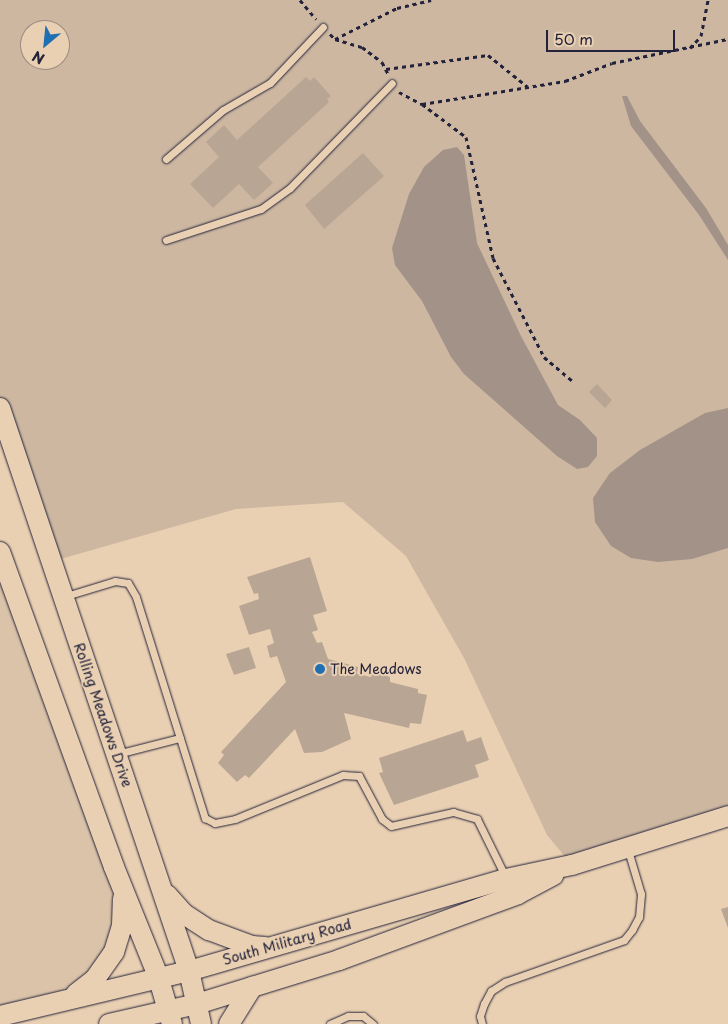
<!DOCTYPE html>
<html>
<head>
<meta charset="utf-8">
<style>
  body { margin:0 }
  #map { position:relative; width:728px; height:1024px; overflow:hidden; background:#ead0b2; font-family:"Playpen Sans",sans-serif }
  div>[style] { position:absolute }
  [style*='--x'] { left:calc(var(--x)*1px); top:calc(var(--y)*1px); width:calc(var(--w)*1px); rotate:calc(var(--a)*1deg) }
  .built>* { inset:0; background:#dbc3a9 }
  .green>* { inset:0; background:#cdb7a1 }
  .water>* { inset:0; background:#a39287 }
  .building>* { inset:0; background:#b8a594 }
  .path>* { height:3px; margin-top:-1.5px; transform-origin:0; background:repeating-linear-gradient(90deg,#22223b 0 4px,transparent 0 8px) }
  .roads { filter:drop-shadow(0 0 1px #22223b) drop-shadow(0 0 1px #22223b) }
  .lane>* { height:7px; margin:-3.5px; padding:0 3.5px; transform-origin:3.5px; border-radius:3.5px; background:#ead0b2 }
  .secondary>* { height:20px; margin:-10px; padding:0 10px; transform-origin:10px; border-radius:10px; background:#ead0b2 }
  .dots>* { width:14px; height:14px; translate:-50% -50%; box-sizing:border-box; border:2px solid #ead0b2; border-radius:50% }
  span { translate:-50% -50%; white-space:nowrap; text-align:center; line-height:1.15; -webkit-text-stroke:4px #ead0b2; paint-order:stroke }
  .poi-label { font-size:14px; color:#22223b }
  .left { translate:0 -50%; text-align:left }
  .street-label { font-size:14px; color:#22223b }
  .north { position:absolute; left:20px; top:20px; width:50px; height:50px; box-sizing:border-box; background:#ead0b2; border:1px solid #9a8a82; border-radius:50%; rotate:208deg; font-size:14px; font-weight:700; line-height:20px; text-align:center; color:#22223b }
  .north::after { content:''; display:block; margin:auto; width:18px; height:22px; background:#1f6fb2; clip-path:polygon(50% 0,100% 100%,50% 72%,0 100%) }
  .scale { position:absolute; left:546px; top:30px; width:129px; height:22px; box-sizing:border-box; border:2px solid #22223b; border-top:0; padding-left:6px; font-size:15px; line-height:18px; white-space:nowrap; color:#22223b; -webkit-text-stroke:4px #ead0b2; paint-order:stroke }
</style>
</head>
<body>
<div id="map">
  <div class="built">
    <i style="clip-path:polygon(0 552px,123px 890px,95px 979px,0 1016px)"></i>
  </div>
  <div class="green">
    <i style="clip-path:polygon(evenodd,0 0,728px 0,728px 816px,572px 865px,547px 835px,464px 658px,406px 556px,343px 502px,236px 509px,50px 562px,0 408px,0 0,30px 30px,60px 30px,60px 60px,30px 60px,30px 30px)"></i>
  </div>
  <div class="water">
    <i style="clip-path:polygon(622px 96px,627px 96px,640px 121px,706px 208px,728px 245px,728px 260px,699px 215px,631px 126px)"></i>
    <i style="clip-path:polygon(457px 147px,464px 155px,477px 243px,521px 336px,558px 405px,580px 420px,597px 438px,597px 456px,588px 467px,577px 469px,557px 456px,464px 374px,451px 357px,422px 301px,395px 265px,392px 248px,409px 194px,424px 167px,443px 150px)"></i>
    <i style="clip-path:polygon(728px 408px,728px 548px,692px 559px,658px 562px,631px 558px,611px 546px,595px 522px,593px 498px,610px 473px,640px 450px,705px 413px)"></i>
  </div>
  <div class="building">
    <i style="clip-path:polygon(306px 77px,310px 81px,314px 77px,331px 96px,327px 99px,329px 102px,258px 167px,273px 183px,254px 200px,239px 184px,213px 208px,190px 184px,219px 157px,206px 142px,224px 125px,237px 140px)"></i>
    <i style="clip-path:polygon(363px 153px,384px 176px,324px 229px,305px 205px)"></i>
    <i style="clip-path:polygon(597px 384px,612px 400px,605px 408px,589px 392px)"></i>
    <i style="clip-path:polygon(310px 557px,327px 611px,313px 615px,318px 630px,312px 632px,317px 643px,322px 642px,328px 659px,358px 667px,357px 674px,371px 677px,372px 672px,390px 677px,390px 682px,418px 689px,418px 693px,427px 695px,421px 724px,410px 723px,409px 728px,344px 713px,351px 739px,322px 752px,304px 753px,295px 729px,249px 778px,245px 775px,237px 782px,218px 763px,224px 755px,221px 752px,286px 682px,277px 656px,270px 658px,267px 646px,274px 643px,270px 629px,249px 635px,239px 606px,259px 599px,258px 593px,254px 594px,247px 577px)"></i>
    <i style="clip-path:polygon(249px 647px,256px 668px,234px 675px,226px 654px)"></i>
    <i style="clip-path:polygon(463px 730px,467px 742px,481px 737px,489px 760px,475px 765px,479px 777px,394px 805px,379px 773px,383px 772px,379px 758px)"></i>
    <i style="clip-path:polygon(728px 907px,728px 928px,721px 909px)"></i>
  </div>
  <div class="path">
    <i style="--x:300;--y:0;--w:25;--a:50"></i>
    <i style="--x:330;--y:34;--w:7;--a:45"></i>
    <i style="--x:335;--y:39;--w:28;--a:17"></i>
    <i style="--x:362;--y:47;--w:25;--a:37"></i>
    <i style="--x:382;--y:62;--w:13;--a:63"></i>
    <i style="--x:335;--y:39;--w:69;--a:-26.6"></i>
    <i style="--x:397;--y:8;--w:35;--a:-13"></i>
    <i style="--x:690;--y:48;--w:16;--a:-47"></i>
    <i style="--x:701;--y:36;--w:37;--a:-79"></i>
    <i style="--x:386;--y:69;--w:103;--a:-7.8"></i>
    <i style="--x:488;--y:55;--w:51;--a:38.7"></i>
    <i style="--x:399;--y:92;--w:26;--a:28"></i>
    <i style="--x:422;--y:104;--w:55;--a:36.9"></i>
    <i style="--x:466;--y:137;--w:124;--a:77.4"></i>
    <i style="--x:493;--y:258;--w:111;--a:62.7"></i>
    <i style="--x:544;--y:357;--w:39;--a:40"></i>
    <i style="--x:422;--y:104;--w:145;--a:-9.1"></i>
    <i style="--x:565;--y:81;--w:50;--a:-21"></i>
    <i style="--x:612;--y:63;--w:118;--a:-11.7"></i>
  </div>
  <div class="roads">
    <div class="lane">
      <i style="--x:166;--y:159;--w:75;--a:-40.7"></i>
      <i style="--x:223;--y:110;--w:54;--a:-29.9"></i>
      <i style="--x:270;--y:83;--w:77;--a:-46.6"></i>
      <i style="--x:166;--y:240;--w:100;--a:-18.1"></i>
      <i style="--x:261;--y:209;--w:36;--a:-36"></i>
      <i style="--x:290;--y:188;--w:146;--a:-45.8"></i>
      <i style="--x:66;--y:596;--w:51;--a:-17"></i>
      <i style="--x:115;--y:581;--w:13;--a:9"></i>
      <i style="--x:128;--y:583;--w:16;--a:60"></i>
      <i style="--x:136;--y:597;--w:232;--a:72.7"></i>
      <i style="--x:205;--y:818;--w:11;--a:27"></i>
      <i style="--x:215;--y:823;--w:20;--a:-11"></i>
      <i style="--x:235;--y:819;--w:117;--a:-22.2"></i>
      <i style="--x:343;--y:775;--w:16;--a:4"></i>
      <i style="--x:359;--y:776;--w:49;--a:61.9"></i>
      <i style="--x:382;--y:819;--w:11;--a:38"></i>
      <i style="--x:391;--y:826;--w:64;--a:-12.7"></i>
      <i style="--x:453;--y:812;--w:25;--a:16"></i>
      <i style="--x:477;--y:819;--w:66;--a:63.8"></i>
      <i style="--x:117;--y:754;--w:65;--a:-14.3"></i>
      <i style="--x:330;--y:1024;--w:20;--a:-24"></i>
      <i style="--x:348;--y:1016;--w:15;--a:0"></i>
      <i style="--x:363;--y:1016;--w:13;--a:39"></i>
      <i style="--x:482;--y:1024;--w:8;--a:-104"></i>
      <i style="--x:480;--y:1016;--w:13;--a:-72"></i>
      <i style="--x:484;--y:1004;--w:15;--a:-62"></i>
      <i style="--x:491;--y:991;--w:17;--a:-33"></i>
      <i style="--x:505;--y:982;--w:126;--a:-19.4"></i>
      <i style="--x:624;--y:940;--w:13;--a:-51"></i>
      <i style="--x:632;--y:930;--w:15;--a:-62"></i>
      <i style="--x:639;--y:917;--w:23;--a:-85"></i>
      <i style="--x:641;--y:894;--w:46;--a:-106.5"></i>
    </div>
    <div class="secondary">
      <i style="--x:0;--y:408;--w:594;--a:71.44"></i>
      <i style="--x:189;--y:971;--w:54;--a:77.2"></i>
      <i style="--x:0;--y:552;--w:335;--a:70.1"></i>
      <i style="--x:114;--y:867;--w:118;--a:68"></i>
      <i style="--x:158;--y:976;--w:50;--a:73.7"></i>
      <i style="--x:167;--y:895;--w:25;--a:48"></i>
      <i style="--x:184;--y:914;--w:30;--a:33"></i>
      <i style="--x:209;--y:930;--w:46;--a:20.4"></i>
      <i style="--x:252;--y:946;--w:13;--a:4"></i>
      <i style="--x:76;--y:994;--w:24;--a:-38"></i>
      <i style="--x:95;--y:979;--w:33;--a:-55"></i>
      <i style="--x:114;--y:952;--w:28;--a:-73"></i>
      <i style="--x:122;--y:925;--w:26;--a:-88"></i>
      <i style="--x:0;--y:1016;--w:194;--a:-13.4"></i>
      <i style="--x:189;--y:971;--w:330;--a:-16.2"></i>
      <i style="--x:506;--y:879;--w:67;--a:-12"></i>
      <i style="--x:572;--y:865;--w:164;--a:-17.4"></i>
      <i style="--x:109;--y:1024;--w:90;--a:-12.8"></i>
      <i style="--x:197;--y:1004;--w:149;--a:-17.2"></i>
      <i style="--x:339;--y:960;--w:191;--a:-20.2"></i>
      <i style="--x:518;--y:894;--w:40;--a:-28"></i>
      <i style="--x:229;--y:1024;--w:44;--a:-58.1"></i>
    </div>
  </div>
  <div class="dots">
    <i style="left:320px;top:669px;background:#1f6fb2"></i>
  </div>
  <div class="poi-label">
    <span class="left" style="left:330px;top:669px">The Meadows</span>
  </div>
  <div class="street-label">
    <span style="left:103px;top:715px;rotate:71deg">Rolling Meadows Drive</span>
    <span style="left:287px;top:942px;rotate:-16deg">South Military Road</span>
  </div>
  <div class="north">N</div>
  <div class="scale">50 m</div>
</div>
</body>
</html>
